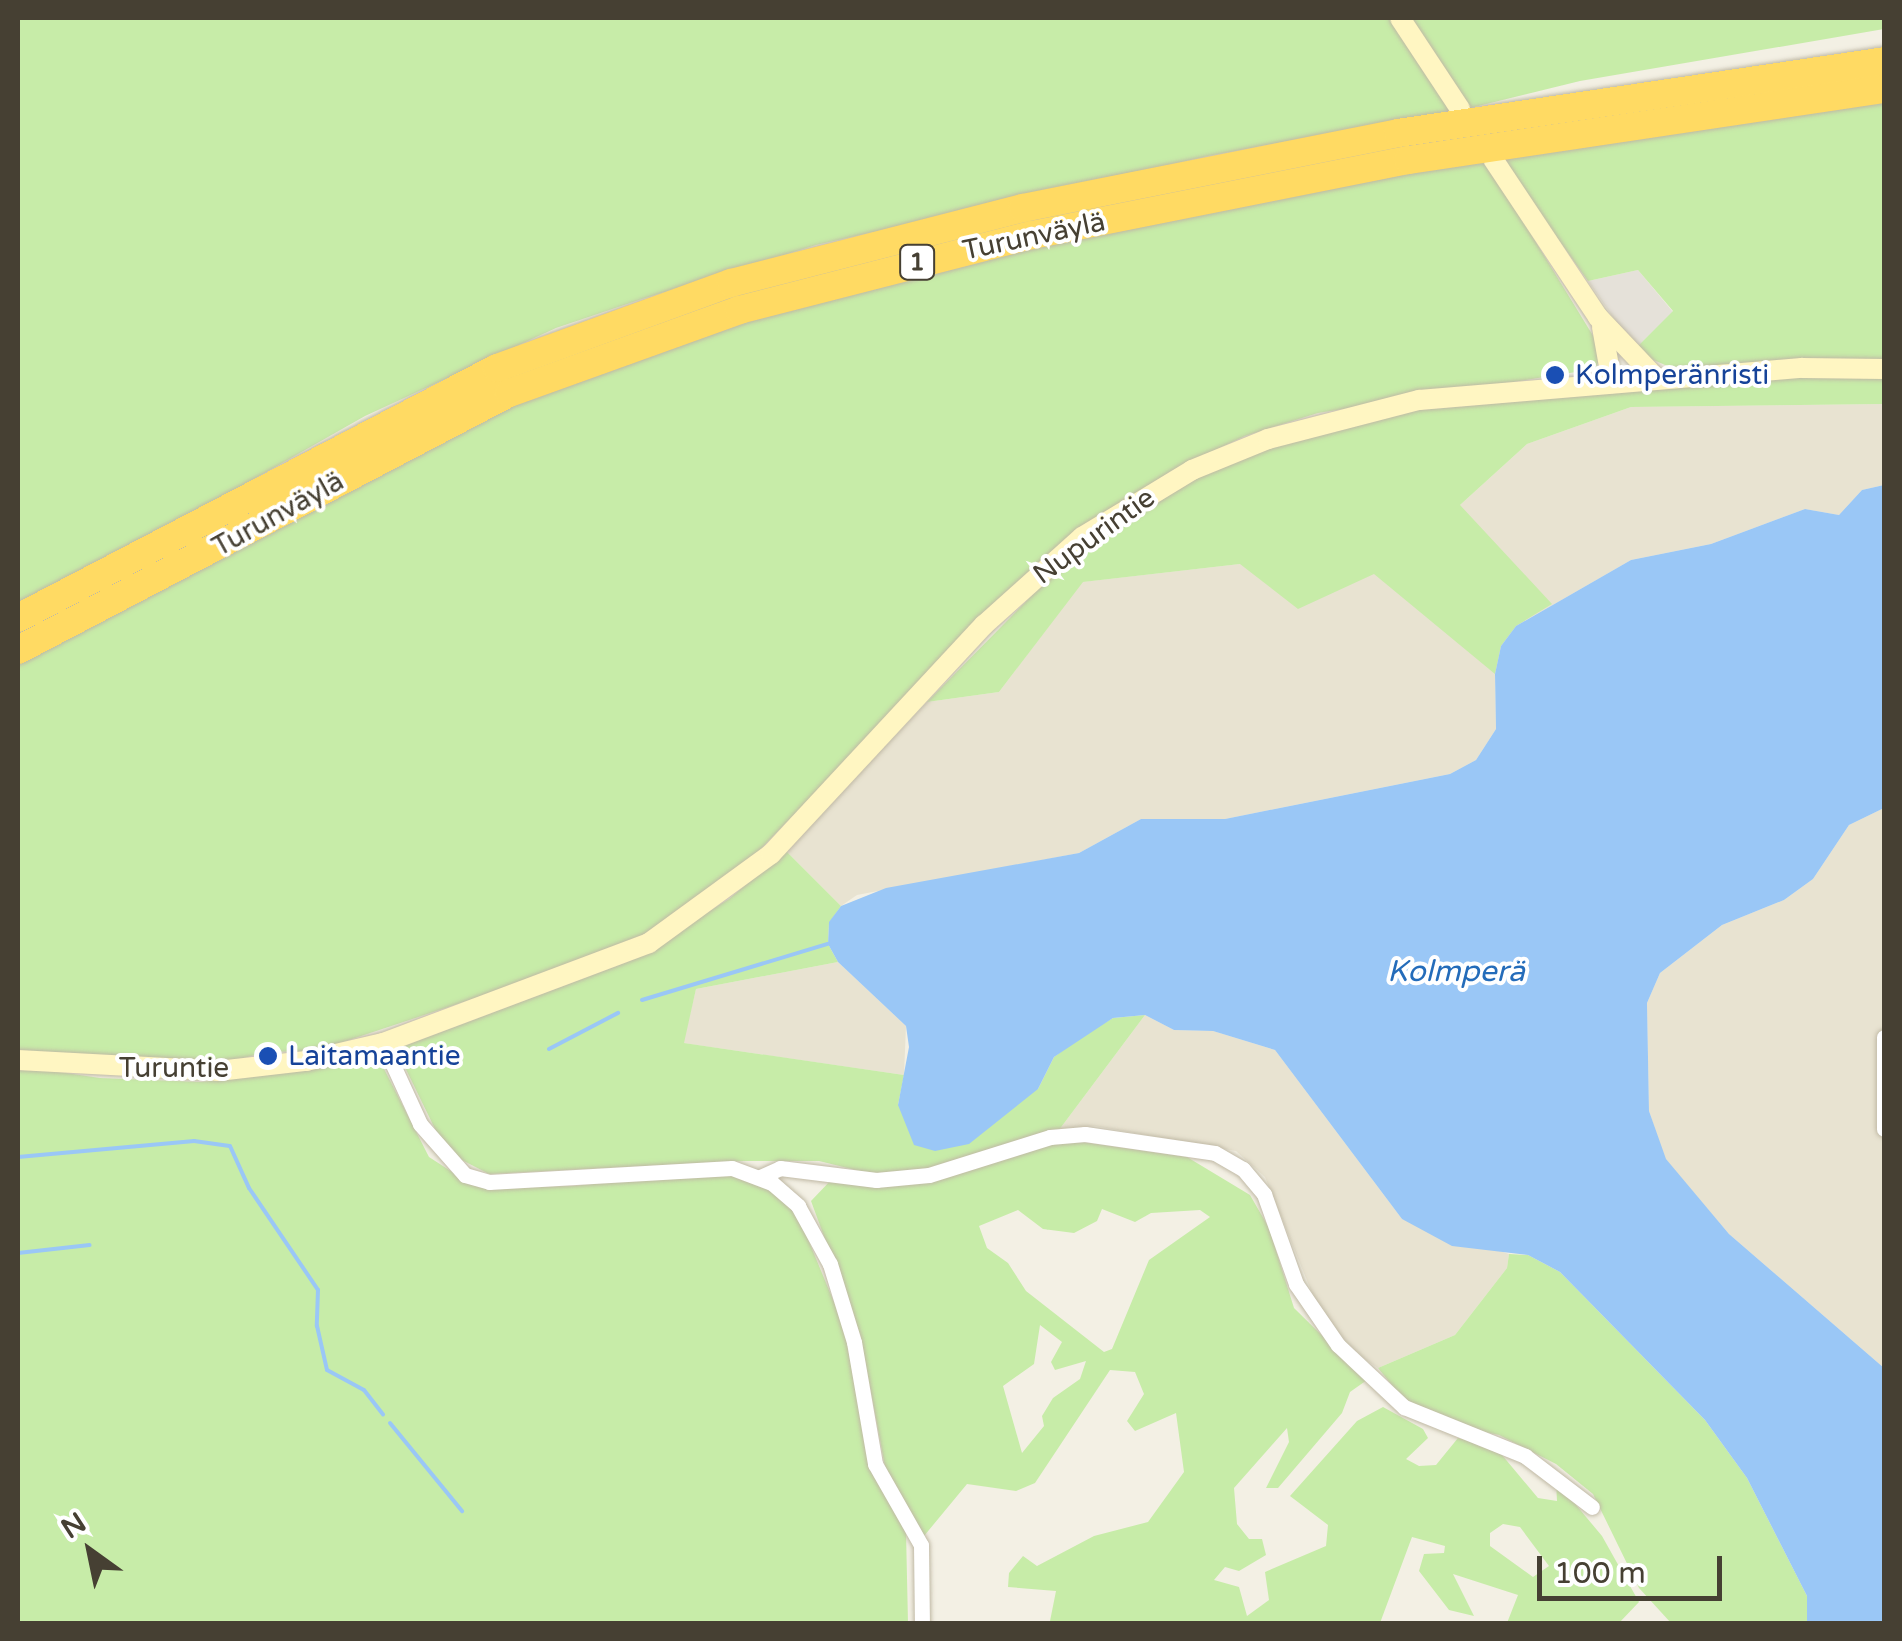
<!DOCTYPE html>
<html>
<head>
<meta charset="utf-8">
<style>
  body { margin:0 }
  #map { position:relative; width:1902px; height:1641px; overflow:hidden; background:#f3f0e4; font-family:"Varela Round",sans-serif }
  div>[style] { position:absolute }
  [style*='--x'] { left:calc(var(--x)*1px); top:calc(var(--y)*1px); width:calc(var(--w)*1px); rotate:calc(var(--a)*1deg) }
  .residential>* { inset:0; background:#e8e3d1 }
  .industrial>* { inset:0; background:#e5e1d9 }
  .green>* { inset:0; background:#c7eca8 }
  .water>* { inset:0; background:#9ac7f6 }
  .stream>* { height:4px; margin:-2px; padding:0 2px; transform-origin:2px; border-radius:2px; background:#9ac7f6 }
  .roads { filter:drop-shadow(0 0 2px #c0b9a5) drop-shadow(0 0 2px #c0b9a5) }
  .street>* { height:15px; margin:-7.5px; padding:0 7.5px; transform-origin:7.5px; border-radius:7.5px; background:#fff }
  .secondary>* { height:20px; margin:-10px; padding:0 10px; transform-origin:10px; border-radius:10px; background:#fff6c2 }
  .highway>* { height:28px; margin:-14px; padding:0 14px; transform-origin:14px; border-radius:14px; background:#ffda63 }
  .dots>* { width:28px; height:28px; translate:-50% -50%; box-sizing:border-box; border:5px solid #fff; border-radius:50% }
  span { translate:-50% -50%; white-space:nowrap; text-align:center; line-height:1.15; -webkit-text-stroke:8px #fff; paint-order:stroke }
  .shield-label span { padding:2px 8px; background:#fff; border:2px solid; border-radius:8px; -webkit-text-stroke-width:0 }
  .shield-label { font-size:25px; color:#464033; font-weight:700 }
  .street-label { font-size:28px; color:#464033 }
  .transit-label { font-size:28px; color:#164399 }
  .left { translate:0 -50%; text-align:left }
  .water-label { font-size:30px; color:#246cba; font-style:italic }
  .frame { position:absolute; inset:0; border:20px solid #464033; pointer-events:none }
  .north { position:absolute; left:40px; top:1501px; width:100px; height:100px; -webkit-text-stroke:8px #fff; paint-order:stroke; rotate:327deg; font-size:28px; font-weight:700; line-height:40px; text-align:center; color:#464033 }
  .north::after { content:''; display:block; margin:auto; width:35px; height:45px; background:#464033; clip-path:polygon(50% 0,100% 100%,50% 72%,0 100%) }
  .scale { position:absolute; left:1537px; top:1556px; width:185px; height:45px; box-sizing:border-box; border:5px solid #464033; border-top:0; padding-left:12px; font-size:30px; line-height:35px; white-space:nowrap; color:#464033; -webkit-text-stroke:8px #fff; paint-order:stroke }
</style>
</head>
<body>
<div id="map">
  <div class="residential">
    <i style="clip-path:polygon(1884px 404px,1884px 485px,1862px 490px,1839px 515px,1805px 509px,1711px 544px,1631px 560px,1516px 626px,1501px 646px,1495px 674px,1496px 729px,1476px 760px,1450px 774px,1225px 819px,1141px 819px,1079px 853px,857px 895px,841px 906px,786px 851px,927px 702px,999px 692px,1082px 582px,1240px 564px,1460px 505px,1527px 444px,1631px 407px)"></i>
    <i style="clip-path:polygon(1884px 808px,1884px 1368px,1729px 1234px,1665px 1159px,1649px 1111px,1647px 1003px,1660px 973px,1722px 925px,1784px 900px,1813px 879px,1849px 825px)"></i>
    <i style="clip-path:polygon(838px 962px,906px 1026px,904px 1075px,683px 1043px,696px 989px)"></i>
    <i style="clip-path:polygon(1145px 1015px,1174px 1030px,1213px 1031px,1275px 1050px,1402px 1219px,1509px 1254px,1507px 1268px,1455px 1335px,1378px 1368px,1351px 1350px,1321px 1315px,1265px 1177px,1236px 1151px,1095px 1126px,1059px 1130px)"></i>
  </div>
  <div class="industrial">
    <i style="clip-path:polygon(1638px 270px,1673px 312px,1635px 349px,1588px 281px)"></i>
  </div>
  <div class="green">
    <i style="clip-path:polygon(18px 18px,1391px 18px,1454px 110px,1208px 156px,816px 245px,642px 299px,556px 328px,365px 416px,134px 547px,18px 603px)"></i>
    <i style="clip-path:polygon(1408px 18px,1884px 18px,1884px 29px,1580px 81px,1470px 108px)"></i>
    <i style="clip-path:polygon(1884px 102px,1884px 361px,1672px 368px,1649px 358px,1635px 349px,1673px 311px,1638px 270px,1588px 281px,1501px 159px)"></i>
    <i style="clip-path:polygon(1485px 159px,1603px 352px,1595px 369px,1318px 413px,1245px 436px,1171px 471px,1040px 561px,747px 863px,651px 931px,590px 960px,316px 1051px,267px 1052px,221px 1064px,18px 1051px,18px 663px,492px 414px,696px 336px,878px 284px,1098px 234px)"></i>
    <i style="clip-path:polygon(1789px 378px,1884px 378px,1884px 404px,1631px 407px,1527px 444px,1460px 505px,1552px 604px,1516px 626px,1501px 646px,1495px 674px,1374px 574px,1298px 609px,1240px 564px,1083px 582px,999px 692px,927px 702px,1073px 554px,1202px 474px,1264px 447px,1398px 412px)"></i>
    <i style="clip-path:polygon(786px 851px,841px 906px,829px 923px,828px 944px,838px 962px,696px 989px,684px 1043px,904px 1075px,898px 1105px,1038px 1089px,1054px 1057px,1082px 1036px,1113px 1018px,1145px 1015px,1059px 1130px,926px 1171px,876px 1175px,819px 1161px,744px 1161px,489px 1174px,458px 1158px,438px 1135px,396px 1049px,627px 962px,729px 899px)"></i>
    <i style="clip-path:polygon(380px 1061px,429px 1157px,463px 1179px,490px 1188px,574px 1186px,707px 1171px,760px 1181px,798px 1215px,843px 1324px,860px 1409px,906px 1531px,908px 1623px,18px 1624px,18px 1066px,100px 1078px,201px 1082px)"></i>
    <i style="clip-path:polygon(evenodd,1054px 1138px,1187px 1157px,1250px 1195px,1269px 1228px,1294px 1308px,1367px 1380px,1350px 1392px,1342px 1413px,1278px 1488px,1266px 1488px,1289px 1442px,1287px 1428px,1234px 1488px,1237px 1524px,1249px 1539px,1262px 1539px,1266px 1555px,1239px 1571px,1225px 1567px,1214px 1580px,1239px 1587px,1247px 1616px,1269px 1600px,1265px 1572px,1326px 1546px,1328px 1525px,1290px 1496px,1357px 1421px,1383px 1407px,1423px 1429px,1428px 1438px,1406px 1459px,1419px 1466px,1436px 1465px,1458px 1438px,1497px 1449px,1538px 1498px,1557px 1501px,1556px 1481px,1602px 1536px,1639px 1602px,1619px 1623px,1507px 1623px,1518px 1595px,1453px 1574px,1474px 1616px,1449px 1610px,1419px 1571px,1424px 1554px,1444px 1553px,1445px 1546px,1412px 1537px,1380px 1623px,1028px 1623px,1050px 1621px,1056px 1591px,1008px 1587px,1009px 1573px,1023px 1556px,1037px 1566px,1094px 1536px,1148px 1522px,1184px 1472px,1176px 1413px,1135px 1431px,1127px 1421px,1144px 1394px,1135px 1372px,1110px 1370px,1035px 1483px,1016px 1491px,967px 1484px,924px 1536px,887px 1477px,860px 1334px,811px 1201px,833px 1178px,876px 1183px,1054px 1138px,1102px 1209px,1135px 1222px,1151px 1213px,1200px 1210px,1210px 1217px,1149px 1260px,1112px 1349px,1104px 1352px,1026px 1291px,1008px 1263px,987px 1248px,979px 1226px,1018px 1210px,1043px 1229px,1074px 1233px,1097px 1221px,1102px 1209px,1054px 1138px,1040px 1325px,1062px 1342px,1051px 1362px,1055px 1370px,1086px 1361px,1080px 1379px,1053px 1398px,1042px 1416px,1044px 1426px,1022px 1453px,1003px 1386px,1034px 1364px,1040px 1325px,1054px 1138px,1503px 1524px,1520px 1527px,1549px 1566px,1533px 1577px,1490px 1546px,1490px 1533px,1503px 1524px)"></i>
    <i style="clip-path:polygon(1509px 1254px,1528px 1255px,1560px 1272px,1705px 1420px,1747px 1478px,1807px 1596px,1807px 1623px,1671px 1623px,1639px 1588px,1593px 1494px,1556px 1464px,1499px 1435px,1466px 1428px,1405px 1401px,1378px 1368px,1455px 1335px,1507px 1268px)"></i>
  </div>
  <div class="water">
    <i style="clip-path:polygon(1884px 485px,1884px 808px,1849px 825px,1813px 879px,1784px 900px,1722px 925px,1660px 973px,1647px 1003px,1649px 1111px,1666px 1159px,1729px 1234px,1884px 1368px,1884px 1623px,1807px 1623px,1807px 1596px,1747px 1478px,1705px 1420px,1560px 1272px,1528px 1255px,1452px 1246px,1402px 1219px,1275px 1050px,1213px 1031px,1174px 1030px,1145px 1015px,1113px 1018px,1054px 1057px,1038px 1089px,969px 1144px,935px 1151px,914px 1145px,898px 1105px,909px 1047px,906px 1026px,838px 962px,828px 944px,829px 922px,841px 906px,886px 888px,1079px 853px,1141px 819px,1225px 819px,1450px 774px,1476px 760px,1496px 729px,1495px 674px,1501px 646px,1516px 626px,1631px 560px,1711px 544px,1805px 509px,1839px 515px,1862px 490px)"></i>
  </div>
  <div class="stream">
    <i style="--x:642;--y:1000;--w:194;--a:-16.8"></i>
    <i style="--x:549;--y:1049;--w:78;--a:-27.6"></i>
    <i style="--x:18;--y:1157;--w:177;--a:-5.2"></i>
    <i style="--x:194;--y:1141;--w:36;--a:8"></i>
    <i style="--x:230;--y:1146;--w:46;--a:65.7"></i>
    <i style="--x:249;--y:1188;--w:123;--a:55.9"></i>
    <i style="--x:318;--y:1290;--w:36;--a:92"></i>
    <i style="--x:317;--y:1326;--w:45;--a:77.2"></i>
    <i style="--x:327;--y:1370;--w:42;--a:28.4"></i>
    <i style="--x:364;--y:1390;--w:31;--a:52"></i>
    <i style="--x:18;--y:1253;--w:72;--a:-6.3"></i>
    <i style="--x:390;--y:1423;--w:114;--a:50.7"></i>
  </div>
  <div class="roads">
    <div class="street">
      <i style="--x:1884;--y:1037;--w:92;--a:90"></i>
      <i style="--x:383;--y:1043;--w:89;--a:65.4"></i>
      <i style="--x:420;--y:1124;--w:68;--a:48.6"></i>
      <i style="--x:465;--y:1175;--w:25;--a:16"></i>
      <i style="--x:489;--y:1182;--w:243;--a:-3.3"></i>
      <i style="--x:732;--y:1168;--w:43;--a:20.6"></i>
      <i style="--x:772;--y:1183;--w:35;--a:41"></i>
      <i style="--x:798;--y:1206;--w:66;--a:61.1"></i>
      <i style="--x:830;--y:1264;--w:82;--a:72.9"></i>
      <i style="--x:854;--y:1342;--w:124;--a:80.2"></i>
      <i style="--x:875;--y:1464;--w:93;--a:60.4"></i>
      <i style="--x:921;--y:1545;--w:79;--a:89.3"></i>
      <i style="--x:760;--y:1177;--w:22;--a:-24"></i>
      <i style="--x:780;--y:1168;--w:97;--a:7.1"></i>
      <i style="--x:876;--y:1180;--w:53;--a:-5.4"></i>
      <i style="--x:929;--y:1175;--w:127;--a:-17.4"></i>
      <i style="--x:1050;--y:1137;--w:35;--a:-5"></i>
      <i style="--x:1085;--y:1134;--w:131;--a:8.3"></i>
      <i style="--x:1215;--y:1153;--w:32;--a:30"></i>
      <i style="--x:1243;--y:1169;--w:33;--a:50"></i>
      <i style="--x:1264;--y:1194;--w:96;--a:70.4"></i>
      <i style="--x:1296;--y:1284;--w:74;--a:55.5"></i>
      <i style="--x:1338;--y:1345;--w:91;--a:43.2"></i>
      <i style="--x:1404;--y:1407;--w:131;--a:22"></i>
      <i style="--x:1525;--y:1456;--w:84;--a:37.3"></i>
    </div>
    <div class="secondary">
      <i style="--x:1400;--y:18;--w:109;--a:56.6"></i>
      <i style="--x:1493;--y:159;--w:190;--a:56.4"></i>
      <i style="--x:1598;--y:317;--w:86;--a:46.4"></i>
      <i style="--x:1602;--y:327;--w:57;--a:79.9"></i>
      <i style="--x:18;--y:1060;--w:200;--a:3.1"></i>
      <i style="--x:218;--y:1071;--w:89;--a:-6.5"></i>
      <i style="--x:306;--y:1061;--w:79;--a:-13.2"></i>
      <i style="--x:383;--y:1043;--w:284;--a:-20.6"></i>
      <i style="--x:649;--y:943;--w:151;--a:-36.1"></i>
      <i style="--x:771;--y:854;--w:313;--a:-47.1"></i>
      <i style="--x:984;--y:625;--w:132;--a:-41.9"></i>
      <i style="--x:1082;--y:537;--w:129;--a:-31.3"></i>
      <i style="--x:1192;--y:470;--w:82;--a:-22.2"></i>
      <i style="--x:1268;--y:439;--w:156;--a:-14.5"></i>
      <i style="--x:1419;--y:400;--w:384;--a:-4.8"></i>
      <i style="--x:1802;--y:368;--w:82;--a:0.7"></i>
    </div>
    <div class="highway">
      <i style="--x:18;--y:618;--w:540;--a:-27.56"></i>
      <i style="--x:497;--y:368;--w:249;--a:-20"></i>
      <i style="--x:731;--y:283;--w:301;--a:-14.4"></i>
      <i style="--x:1023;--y:208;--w:382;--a:-11.3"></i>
      <i style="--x:1398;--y:133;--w:491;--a:-8.4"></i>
      <i style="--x:18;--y:650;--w:554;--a:-27.63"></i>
      <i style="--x:509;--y:393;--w:245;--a:-19.8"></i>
      <i style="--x:739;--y:310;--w:302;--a:-14.4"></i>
      <i style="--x:1032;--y:235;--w:383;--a:-11.3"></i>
      <i style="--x:1408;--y:160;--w:481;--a:-8.5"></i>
    </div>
  </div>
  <div class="dots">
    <i style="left:1555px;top:375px;background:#1a4fb4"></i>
    <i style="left:268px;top:1056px;background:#1a4fb4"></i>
  </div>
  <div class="shield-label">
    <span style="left:917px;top:262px">1</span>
  </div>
  <div class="street-label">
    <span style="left:1034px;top:236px;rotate:-12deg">Turunväylä</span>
    <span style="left:278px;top:514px;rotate:-29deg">Turunväylä</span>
    <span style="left:1094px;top:536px;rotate:-36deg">Nupurintie</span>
    <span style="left:174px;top:1068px">Turuntie</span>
  </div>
  <div class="transit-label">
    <span class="left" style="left:1575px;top:375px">Kolmperänristi</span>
    <span class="left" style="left:288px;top:1056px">Laitamaantie</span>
  </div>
  <div class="water-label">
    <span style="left:1456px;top:972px">Kolmperä</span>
  </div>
  <div class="frame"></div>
  <div class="north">N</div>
  <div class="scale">100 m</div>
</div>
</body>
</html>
